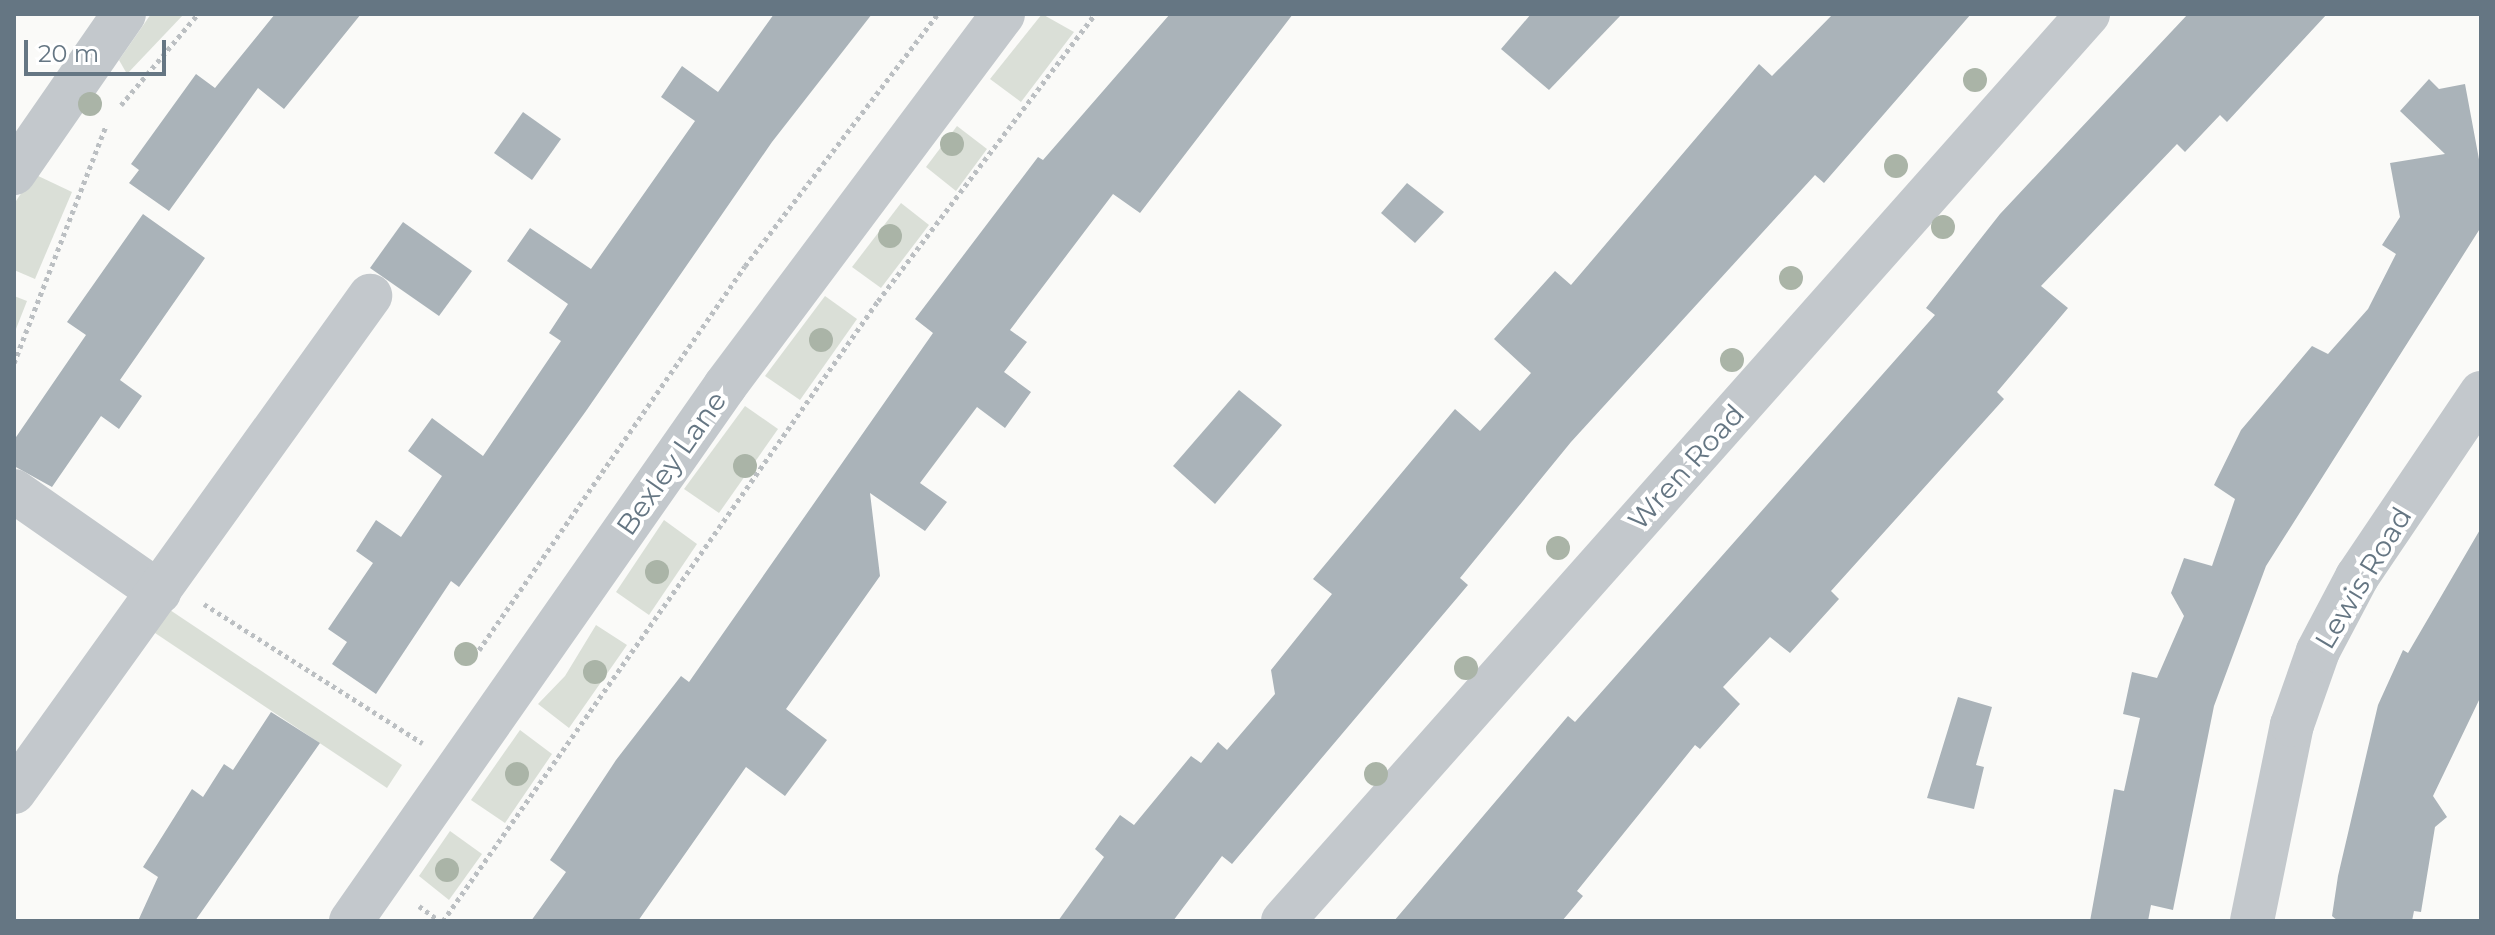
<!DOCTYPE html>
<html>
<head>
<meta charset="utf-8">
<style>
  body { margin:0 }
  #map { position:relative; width:2495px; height:935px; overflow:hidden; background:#fafaf8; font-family:Montserrat,sans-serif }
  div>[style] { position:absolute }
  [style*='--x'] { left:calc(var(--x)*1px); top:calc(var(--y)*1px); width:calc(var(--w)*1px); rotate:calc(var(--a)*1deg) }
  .green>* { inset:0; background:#dadfd7 }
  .building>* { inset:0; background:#aab3b9 }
  .path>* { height:5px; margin-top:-2.5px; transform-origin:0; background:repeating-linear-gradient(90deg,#bbbfc2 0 4px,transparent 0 8px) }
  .minor>* { height:44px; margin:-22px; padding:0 22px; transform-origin:22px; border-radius:22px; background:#c3c8cc }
  .trees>* { width:24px; height:24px; margin:-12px; border-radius:50%; background:#aab4a7 }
  span { translate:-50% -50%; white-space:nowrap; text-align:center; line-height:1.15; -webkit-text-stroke:8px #fff; paint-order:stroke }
  .street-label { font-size:28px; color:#657683 }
  .frame { position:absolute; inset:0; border:16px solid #657683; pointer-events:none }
  .scale { position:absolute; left:24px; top:40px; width:142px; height:36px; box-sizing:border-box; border:4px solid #657683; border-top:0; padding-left:10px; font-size:24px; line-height:28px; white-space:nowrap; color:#657683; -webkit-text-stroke:6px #fff; paint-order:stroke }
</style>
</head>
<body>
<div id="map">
  <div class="green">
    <i style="clip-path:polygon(151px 14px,184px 14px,127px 74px,119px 60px)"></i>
    <i style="clip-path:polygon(1042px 14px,1074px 32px,1021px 102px,990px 79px)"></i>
    <i style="clip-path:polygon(957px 126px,987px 149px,956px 191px,926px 167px)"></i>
    <i style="clip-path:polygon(34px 174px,72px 192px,35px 279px,14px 270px,14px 204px)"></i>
    <i style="clip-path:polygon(901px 203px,929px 225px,881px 288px,852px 267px)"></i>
    <i style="clip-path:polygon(14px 296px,27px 301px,14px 334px)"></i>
    <i style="clip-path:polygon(825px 296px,857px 319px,800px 400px,765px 376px)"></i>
    <i style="clip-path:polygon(745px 406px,778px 429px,719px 513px,684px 489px)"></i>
    <i style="clip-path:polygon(664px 520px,697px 544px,649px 615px,616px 592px)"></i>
    <i style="clip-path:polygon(167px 608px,402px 765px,387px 788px,152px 631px)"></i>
    <i style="clip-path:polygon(596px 625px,627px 645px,569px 728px,538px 704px,565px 676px)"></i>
    <i style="clip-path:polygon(520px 730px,552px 754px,505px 823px,471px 800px)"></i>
    <i style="clip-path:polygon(450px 831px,482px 854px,449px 900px,419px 876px)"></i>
  </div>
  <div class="building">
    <i style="clip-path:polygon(275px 14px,361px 14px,284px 109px,258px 88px,169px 211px,129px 183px,139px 170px,131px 164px,196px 74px,215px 88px)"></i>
    <i style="clip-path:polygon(774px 14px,872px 14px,772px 142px,586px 411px,459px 587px,451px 581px,376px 694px,332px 664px,347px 642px,328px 629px,373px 563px,356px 551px,376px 520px,401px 537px,442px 476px,408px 451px,432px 418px,483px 456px,561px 341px,549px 333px,568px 304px,507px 261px,530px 228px,591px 269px,695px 121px,661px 97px,682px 66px,718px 92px)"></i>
    <i style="clip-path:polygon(1170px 14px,1293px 14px,1140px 213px,1113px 194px,1010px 330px,1027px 342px,1004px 372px,1031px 392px,1005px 428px,977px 407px,920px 483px,947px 502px,925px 531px,870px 493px,880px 576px,786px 709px,827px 740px,785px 796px,746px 767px,638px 921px,531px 921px,566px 872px,550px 860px,616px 760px,681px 676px,689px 682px,933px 333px,915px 319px,1038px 157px,1043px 160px)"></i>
    <i style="clip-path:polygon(1531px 14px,1622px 14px,1549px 90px,1501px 49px)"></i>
    <i style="clip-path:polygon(1833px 14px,1971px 14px,1824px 183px,1815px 175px,1571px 442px,1460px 578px,1468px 585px,1232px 864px,1222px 856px,1173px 921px,1058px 921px,1104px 857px,1095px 849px,1120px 815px,1134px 825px,1191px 756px,1201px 763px,1218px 742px,1227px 750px,1275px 694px,1271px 670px,1332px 594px,1313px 579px,1455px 409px,1480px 431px,1531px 373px,1494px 339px,1555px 271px,1571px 285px,1759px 64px,1772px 76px)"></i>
    <i style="clip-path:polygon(2188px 14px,2327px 14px,2227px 122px,2220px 115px,2185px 152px,2177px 144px,2041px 286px,2068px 308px,1997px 392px,2004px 399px,1831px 591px,1839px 599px,1790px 653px,1770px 637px,1723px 687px,1740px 704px,1700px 749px,1695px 745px,1577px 891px,1583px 896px,1562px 921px,1394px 921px,1568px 716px,1575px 722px,1935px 315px,1926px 308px,2000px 214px)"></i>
    <i style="clip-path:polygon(2429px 79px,2439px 89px,2465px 84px,2481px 170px,2481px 227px,2266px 566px,2214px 706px,2173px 910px,2151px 905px,2148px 921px,2090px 921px,2114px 789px,2124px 791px,2140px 718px,2123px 714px,2132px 672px,2157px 678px,2184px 616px,2171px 593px,2184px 558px,2212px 566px,2235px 499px,2214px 485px,2241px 430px,2312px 346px,2328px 354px,2368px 309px,2396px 254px,2382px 245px,2400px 217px,2390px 163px,2445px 154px,2400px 111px)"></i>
    <i style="clip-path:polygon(523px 112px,561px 139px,532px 180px,494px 153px)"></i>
    <i style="clip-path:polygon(1407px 183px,1444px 212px,1415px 243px,1381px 213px)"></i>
    <i style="clip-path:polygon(143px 214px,205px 258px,120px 380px,142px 396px,119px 429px,101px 416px,52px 487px,14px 466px,14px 440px,86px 335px,67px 322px)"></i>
    <i style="clip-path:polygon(403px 222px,472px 271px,439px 316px,370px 268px)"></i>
    <i style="clip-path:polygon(1239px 390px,1282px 425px,1215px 504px,1173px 466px)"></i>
    <i style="clip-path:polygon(2481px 528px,2481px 696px,2433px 796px,2447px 817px,2435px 827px,2421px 912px,2414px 911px,2412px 921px,2338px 921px,2332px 916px,2338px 876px,2378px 705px,2403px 650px,2408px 653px)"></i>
    <i style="clip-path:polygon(1958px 697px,1992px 707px,1976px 765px,1984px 767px,1974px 809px,1927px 798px)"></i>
    <i style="clip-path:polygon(271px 712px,320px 743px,195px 921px,138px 921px,158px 877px,143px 867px,192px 789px,203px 797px,224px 764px,233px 770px)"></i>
  </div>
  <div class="path">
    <i style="--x:121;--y:105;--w:119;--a:-49.8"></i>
    <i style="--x:14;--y:363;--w:254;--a:-68.8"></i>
    <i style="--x:204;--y:604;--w:259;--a:32.5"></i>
    <i style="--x:479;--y:650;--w:467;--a:-55.3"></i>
    <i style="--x:745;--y:266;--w:317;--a:-52.6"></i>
    <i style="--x:419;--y:906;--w:26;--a:36"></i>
    <i style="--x:443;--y:921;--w:757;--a:-54.95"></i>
    <i style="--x:878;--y:301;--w:360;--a:-52.9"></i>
  </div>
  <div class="minor">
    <i style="--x:14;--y:173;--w:193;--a:-55.3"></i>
    <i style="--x:14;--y:491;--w:177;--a:34.9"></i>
    <i style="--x:14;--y:792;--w:611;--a:-54.33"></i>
    <i style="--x:351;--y:921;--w:653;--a:-55.04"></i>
    <i style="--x:725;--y:386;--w:464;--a:-53.2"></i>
    <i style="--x:1283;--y:921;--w:1213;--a:-48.41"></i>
    <i style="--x:2252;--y:921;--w:200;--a:-78.5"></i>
    <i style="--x:2292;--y:725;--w:78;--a:-70.6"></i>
    <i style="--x:2318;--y:651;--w:84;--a:-62.2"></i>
    <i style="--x:2357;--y:577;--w:222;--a:-56"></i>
  </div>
  <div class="trees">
    <i style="left:1975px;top:80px"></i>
    <i style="left:90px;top:104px"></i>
    <i style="left:952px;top:144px"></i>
    <i style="left:1896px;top:166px"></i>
    <i style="left:1943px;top:227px"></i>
    <i style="left:890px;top:236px"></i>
    <i style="left:1791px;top:278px"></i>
    <i style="left:821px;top:340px"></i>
    <i style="left:1732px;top:360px"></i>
    <i style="left:745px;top:466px"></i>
    <i style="left:1558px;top:548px"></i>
    <i style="left:657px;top:572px"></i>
    <i style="left:466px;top:654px"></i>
    <i style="left:1466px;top:668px"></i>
    <i style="left:595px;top:672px"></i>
    <i style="left:517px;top:774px"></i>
    <i style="left:1376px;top:774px"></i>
    <i style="left:447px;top:870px"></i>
  </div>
  <div class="street-label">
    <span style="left:671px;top:463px;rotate:-55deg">Bexley Lane</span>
    <span style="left:1686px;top:467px;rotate:-48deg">Wren Road</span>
    <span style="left:2363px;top:578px;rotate:-59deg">Lewis Road</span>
  </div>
  <div class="frame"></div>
  <div class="scale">20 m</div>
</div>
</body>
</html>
